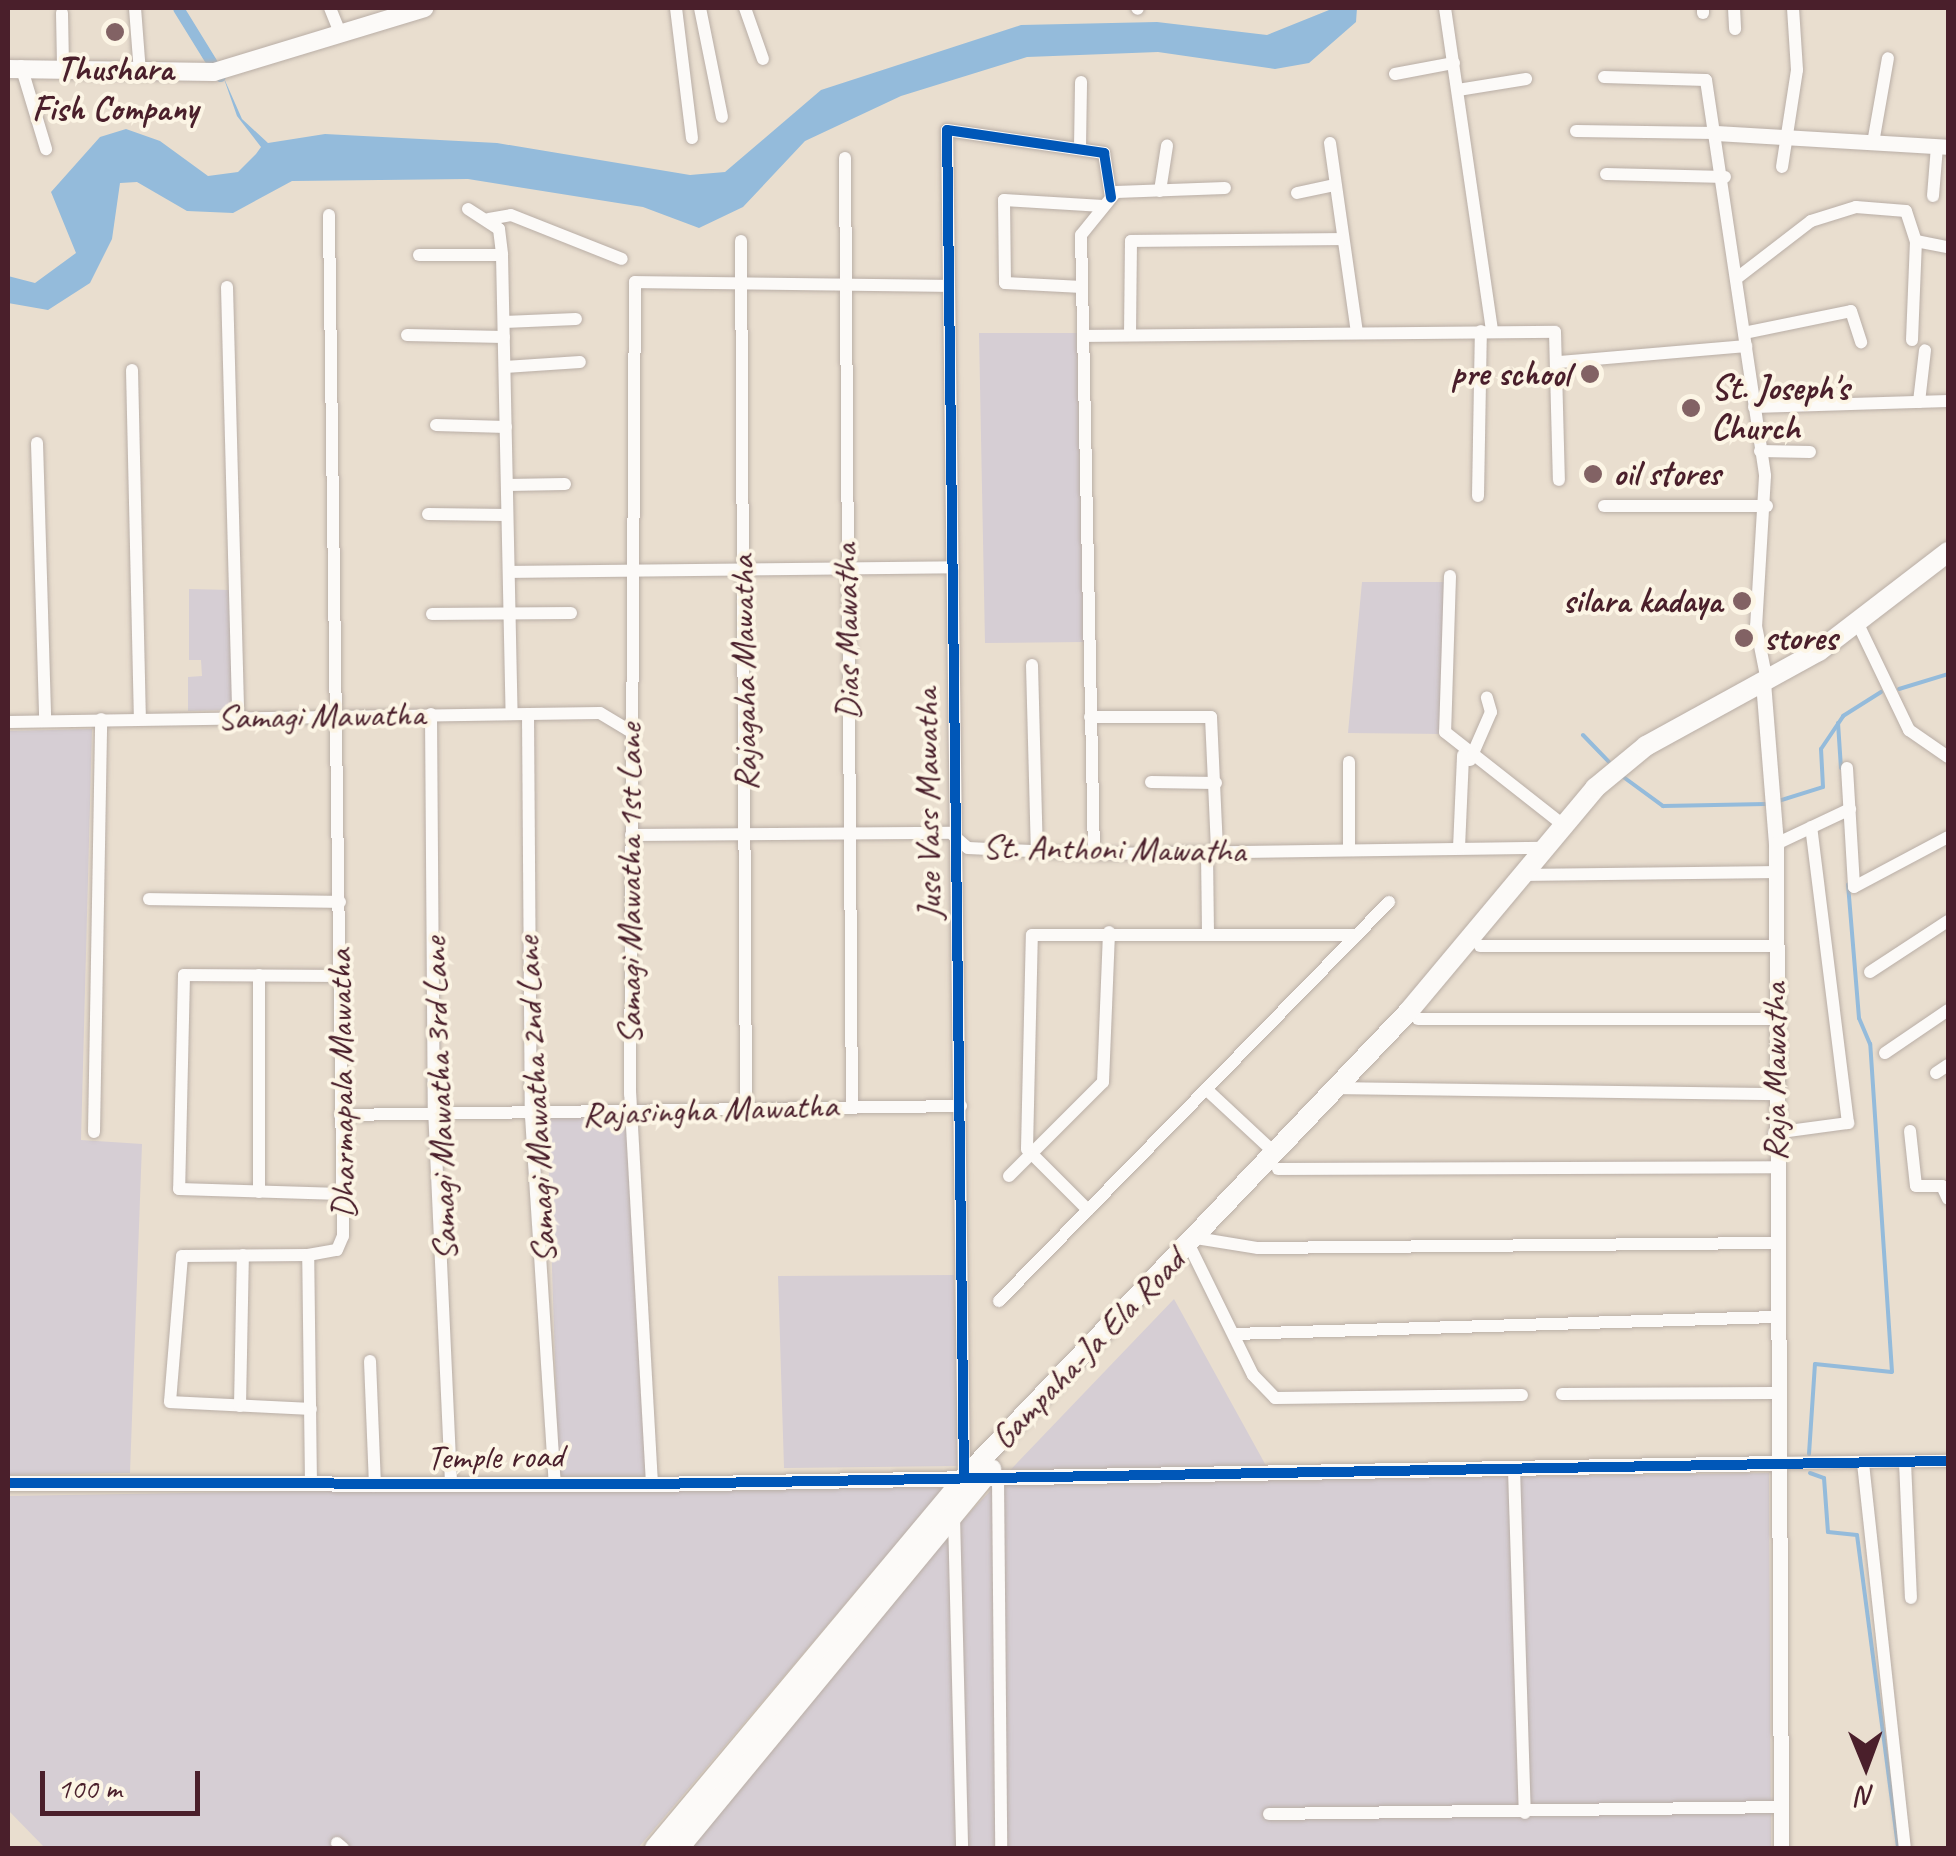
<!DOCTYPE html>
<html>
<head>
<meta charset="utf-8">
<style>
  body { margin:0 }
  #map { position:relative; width:1956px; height:1856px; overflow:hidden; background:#e9decf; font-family:Caveat,sans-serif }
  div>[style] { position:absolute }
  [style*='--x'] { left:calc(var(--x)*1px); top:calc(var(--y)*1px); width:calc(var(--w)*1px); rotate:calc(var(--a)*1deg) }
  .industrial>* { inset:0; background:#d6ced4 }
  .water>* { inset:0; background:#94bbdb }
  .stream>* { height:4px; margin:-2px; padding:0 2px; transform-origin:2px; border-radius:2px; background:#94bbdb }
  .canal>* { height:11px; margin:-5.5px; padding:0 5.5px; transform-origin:5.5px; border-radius:5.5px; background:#94bbdb }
  .roads { filter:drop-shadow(0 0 2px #b9aea6) drop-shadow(0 0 2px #b9aea6) }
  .minor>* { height:12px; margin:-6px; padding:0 6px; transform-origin:6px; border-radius:6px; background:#fcfaf8 }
  .tertiary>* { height:15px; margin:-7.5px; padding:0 7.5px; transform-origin:7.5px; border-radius:7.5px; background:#fcfaf8 }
  .secondary>* { height:18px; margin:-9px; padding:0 9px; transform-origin:9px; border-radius:9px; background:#fcfaf8 }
  .trunk>* { height:20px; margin:-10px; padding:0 10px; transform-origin:10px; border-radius:10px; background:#fcfaf8 }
  .cycleway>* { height:10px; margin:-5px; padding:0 5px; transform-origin:5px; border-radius:5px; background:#0057b8 }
  .dots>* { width:28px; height:28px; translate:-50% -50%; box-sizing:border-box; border:5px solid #fcf5e5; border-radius:50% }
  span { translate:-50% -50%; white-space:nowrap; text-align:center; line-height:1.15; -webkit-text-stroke:8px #fcf5e5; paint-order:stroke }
  .poi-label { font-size:35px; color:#4a1f2b; font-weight:700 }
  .right { translate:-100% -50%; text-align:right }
  .left { translate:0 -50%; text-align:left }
  .street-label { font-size:35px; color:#4a1f2b }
  .frame { position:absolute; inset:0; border:10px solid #4a1f2b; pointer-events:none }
  .north { position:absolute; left:1816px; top:1716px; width:100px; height:100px; -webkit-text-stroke:8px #fcf5e5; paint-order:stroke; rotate:179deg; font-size:28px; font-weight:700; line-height:40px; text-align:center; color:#4a1f2b }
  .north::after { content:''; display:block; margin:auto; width:35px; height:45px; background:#4a1f2b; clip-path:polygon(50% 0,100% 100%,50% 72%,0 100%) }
  .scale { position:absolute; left:40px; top:1771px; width:160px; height:45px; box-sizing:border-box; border:5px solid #4a1f2b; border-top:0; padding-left:12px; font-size:30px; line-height:35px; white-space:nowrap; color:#4a1f2b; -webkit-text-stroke:8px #fcf5e5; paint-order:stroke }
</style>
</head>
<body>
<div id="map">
  <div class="industrial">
    <i style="clip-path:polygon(979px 333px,1077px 333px,1084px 642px,985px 643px)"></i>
    <i style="clip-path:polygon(1362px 582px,1445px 582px,1444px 734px,1348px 733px)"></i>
    <i style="clip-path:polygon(189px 589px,232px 590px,233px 710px,188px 711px,188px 677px,202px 676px,201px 660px,189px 660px)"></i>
    <i style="clip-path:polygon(92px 729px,81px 1140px,142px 1144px,130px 1473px,8px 1475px,8px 731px)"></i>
    <i style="clip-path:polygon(634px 1114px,650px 1478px,559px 1481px,547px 1117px)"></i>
    <i style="clip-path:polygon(954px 1275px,959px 1466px,784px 1468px,778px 1276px)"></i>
    <i style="clip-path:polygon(1174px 1299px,1274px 1480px,1769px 1473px,1771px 1848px,691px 1848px,952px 1531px)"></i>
    <i style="clip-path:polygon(930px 1480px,942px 1490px,638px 1848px,45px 1848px,8px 1810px,8px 1496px)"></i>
  </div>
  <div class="water">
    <i style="clip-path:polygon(1334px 8px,1357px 8px,1356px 22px,1309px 63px,1275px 69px,1158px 52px,1027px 57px,901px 96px,805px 141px,743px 207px,699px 228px,643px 207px,468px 179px,292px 181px,233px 213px,187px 211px,137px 182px,120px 183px,112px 239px,90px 283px,48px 310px,8px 303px,8px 276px,35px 283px,76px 253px,51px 192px,100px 137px,126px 129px,160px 141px,208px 176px,238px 172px,256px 154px,261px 147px,237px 116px,223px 76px,242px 119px,268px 143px,325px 134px,497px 143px,690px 175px,725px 172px,821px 90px,1021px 25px,1157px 22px,1267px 35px)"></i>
  </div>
  <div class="stream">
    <i style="--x:1899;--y:689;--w:51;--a:-17"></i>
    <i style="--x:1838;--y:723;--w:45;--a:86.2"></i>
    <i style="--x:1583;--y:735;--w:37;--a:46"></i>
    <i style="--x:1622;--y:776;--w:51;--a:36.2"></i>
    <i style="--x:1663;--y:806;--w:103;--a:-1.1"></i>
    <i style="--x:1775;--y:802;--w:50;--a:-17.4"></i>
    <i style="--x:1823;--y:787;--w:38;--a:-93"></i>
    <i style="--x:1821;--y:749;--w:40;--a:-56"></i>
    <i style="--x:1843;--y:716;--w:45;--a:-32.3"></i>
    <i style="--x:1809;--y:1454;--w:90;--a:-86.2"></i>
    <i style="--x:1815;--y:1364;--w:77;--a:5.9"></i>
    <i style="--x:1892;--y:1372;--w:329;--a:-93.8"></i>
    <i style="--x:1870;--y:1044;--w:28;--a:-113"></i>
    <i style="--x:1859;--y:1018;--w:134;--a:-94.7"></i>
    <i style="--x:1810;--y:1473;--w:15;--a:20"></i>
    <i style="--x:1824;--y:1478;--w:54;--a:85.8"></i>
    <i style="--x:1828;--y:1532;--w:29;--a:6"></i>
    <i style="--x:1857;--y:1535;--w:316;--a:82.5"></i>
  </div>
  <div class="canal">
    <i style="--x:178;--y:8;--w:80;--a:58.3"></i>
  </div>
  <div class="roads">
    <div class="minor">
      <i style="--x:135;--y:8;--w:65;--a:85.6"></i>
      <i style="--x:330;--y:8;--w:27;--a:68"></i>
      <i style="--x:676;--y:8;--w:131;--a:83"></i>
      <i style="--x:700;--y:8;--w:111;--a:78.6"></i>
      <i style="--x:745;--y:8;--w:54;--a:70.6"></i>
      <i style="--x:1137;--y:8;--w:1;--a:45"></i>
      <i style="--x:1445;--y:8;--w:326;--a:81.7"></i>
      <i style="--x:1734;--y:8;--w:21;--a:87"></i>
      <i style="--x:62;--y:13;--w:54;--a:88.9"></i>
      <i style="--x:1703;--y:13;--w:5;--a:-90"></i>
      <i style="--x:21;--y:66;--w:87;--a:73.2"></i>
      <i style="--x:1395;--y:74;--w:60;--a:-10.6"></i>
      <i style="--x:1604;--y:77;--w:102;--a:1.7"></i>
      <i style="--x:1706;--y:80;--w:400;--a:81.5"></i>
      <i style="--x:1765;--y:476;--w:150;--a:93.4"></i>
      <i style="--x:1756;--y:626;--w:56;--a:78.7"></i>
      <i style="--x:1458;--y:90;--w:69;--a:-9.2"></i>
      <i style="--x:1576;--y:131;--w:139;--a:0.8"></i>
      <i style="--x:1330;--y:143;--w:192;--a:81.9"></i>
      <i style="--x:1873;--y:143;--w:86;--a:-80"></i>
      <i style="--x:1080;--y:148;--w:66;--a:-89.1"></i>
      <i style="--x:845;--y:158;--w:948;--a:89.58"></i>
      <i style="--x:1782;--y:167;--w:98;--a:-81.2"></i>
      <i style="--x:1797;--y:70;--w:62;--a:-93.7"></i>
      <i style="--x:1606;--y:174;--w:119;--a:1.4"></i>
      <i style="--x:1160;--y:191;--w:46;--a:-81.2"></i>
      <i style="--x:1297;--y:193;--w:39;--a:-12"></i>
      <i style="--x:1933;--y:196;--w:50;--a:-85.4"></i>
      <i style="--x:468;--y:209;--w:37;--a:33"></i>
      <i style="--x:499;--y:229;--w:26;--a:83"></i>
      <i style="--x:502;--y:255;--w:459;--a:88.8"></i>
      <i style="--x:489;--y:219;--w:22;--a:-10"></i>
      <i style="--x:511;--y:215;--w:119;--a:21.6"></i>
      <i style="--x:741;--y:241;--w:864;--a:89.67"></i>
      <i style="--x:419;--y:255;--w:83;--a:0"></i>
      <i style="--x:1737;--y:278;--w:93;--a:-37.6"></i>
      <i style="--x:1811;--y:221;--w:47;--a:-17.3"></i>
      <i style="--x:1856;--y:207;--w:50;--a:4.6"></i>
      <i style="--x:1906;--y:211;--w:32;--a:72"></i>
      <i style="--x:1916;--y:241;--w:33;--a:11"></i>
      <i style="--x:227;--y:287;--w:431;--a:88.5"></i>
      <i style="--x:1082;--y:287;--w:77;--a:-177"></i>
      <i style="--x:1005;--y:283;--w:83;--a:-90.7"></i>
      <i style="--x:1004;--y:200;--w:99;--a:3.5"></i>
      <i style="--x:504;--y:322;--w:72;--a:-2.4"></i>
      <i style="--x:1744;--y:333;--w:109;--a:-11.6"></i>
      <i style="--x:1851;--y:311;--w:33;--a:72"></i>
      <i style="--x:407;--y:335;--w:97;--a:1.2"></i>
      <i style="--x:1130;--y:335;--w:94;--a:-89.4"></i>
      <i style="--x:1131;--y:241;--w:211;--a:-0.5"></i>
      <i style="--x:1084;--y:336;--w:471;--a:-0.5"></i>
      <i style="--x:1555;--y:332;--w:148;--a:88.5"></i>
      <i style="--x:1912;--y:340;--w:99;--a:-87.7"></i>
      <i style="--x:1560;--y:362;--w:187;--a:-4.9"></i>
      <i style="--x:505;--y:367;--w:75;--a:-3.8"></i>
      <i style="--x:132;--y:370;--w:348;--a:88.7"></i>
      <i style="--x:1919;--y:402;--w:52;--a:-83.4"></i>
      <i style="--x:1754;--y:407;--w:194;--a:-1.8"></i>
      <i style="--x:436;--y:425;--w:70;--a:1.6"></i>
      <i style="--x:37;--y:443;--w:277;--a:88.3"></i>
      <i style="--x:1760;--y:451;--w:50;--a:1.1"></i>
      <i style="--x:507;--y:485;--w:58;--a:-1"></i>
      <i style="--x:1478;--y:496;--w:165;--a:-89"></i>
      <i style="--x:1604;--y:506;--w:163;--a:0"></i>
      <i style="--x:428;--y:514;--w:79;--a:0.7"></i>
      <i style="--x:509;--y:572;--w:444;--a:-0.6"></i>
      <i style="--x:1450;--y:576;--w:156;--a:91.8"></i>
      <i style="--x:1445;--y:732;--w:150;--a:38.2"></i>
      <i style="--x:432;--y:614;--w:139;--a:-0.4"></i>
      <i style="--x:1858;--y:624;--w:118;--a:64.3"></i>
      <i style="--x:1909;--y:730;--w:47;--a:34.7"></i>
      <i style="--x:1032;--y:665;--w:186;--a:88.5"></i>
      <i style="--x:431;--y:714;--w:394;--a:89.6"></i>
      <i style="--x:434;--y:1108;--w:377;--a:87.4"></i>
      <i style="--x:528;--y:715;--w:401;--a:89.6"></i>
      <i style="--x:531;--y:1116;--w:369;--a:86.3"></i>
      <i style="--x:1090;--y:717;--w:121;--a:0"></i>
      <i style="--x:1211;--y:717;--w:134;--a:87.4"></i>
      <i style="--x:8;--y:722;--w:592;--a:-0.87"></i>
      <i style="--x:600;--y:713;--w:33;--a:31"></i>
      <i style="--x:1470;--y:760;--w:52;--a:-66.4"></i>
      <i style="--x:1491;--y:712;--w:15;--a:-106"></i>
      <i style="--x:1349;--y:762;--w:87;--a:90"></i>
      <i style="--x:1847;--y:768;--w:119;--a:86.6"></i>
      <i style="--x:1854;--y:887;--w:106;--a:-28"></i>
      <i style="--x:1151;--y:782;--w:65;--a:0.9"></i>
      <i style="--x:631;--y:835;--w:323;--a:-0.4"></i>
      <i style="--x:954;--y:836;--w:18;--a:41"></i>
      <i style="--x:968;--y:848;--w:126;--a:2.7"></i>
      <i style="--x:1094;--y:854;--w:451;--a:-0.8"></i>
      <i style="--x:1776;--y:844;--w:82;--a:-25.3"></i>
      <i style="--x:1459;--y:848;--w:93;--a:-87.5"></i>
      <i style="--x:1207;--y:852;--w:80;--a:89.3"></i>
      <i style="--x:1094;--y:854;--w:619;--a:-91.2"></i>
      <i style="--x:1081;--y:235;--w:55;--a:-50.9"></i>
      <i style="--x:1116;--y:192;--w:109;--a:-2.1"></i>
      <i style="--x:1525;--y:875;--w:249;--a:-0.7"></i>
      <i style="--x:149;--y:899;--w:191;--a:0.9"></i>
      <i style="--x:1480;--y:946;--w:295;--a:0"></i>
      <i style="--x:1870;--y:972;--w:93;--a:-33.2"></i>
      <i style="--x:338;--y:976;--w:154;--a:-179.6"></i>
      <i style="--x:184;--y:975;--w:214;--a:91.3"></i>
      <i style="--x:179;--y:1189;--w:162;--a:1.8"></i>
      <i style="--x:1418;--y:1019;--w:357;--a:0"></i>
      <i style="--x:1885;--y:1053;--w:76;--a:-34.3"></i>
      <i style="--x:1936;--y:1073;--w:14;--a:-34"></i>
      <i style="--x:1337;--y:1088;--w:438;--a:0.8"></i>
      <i style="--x:1206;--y:1089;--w:96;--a:42.9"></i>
      <i style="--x:340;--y:1115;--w:621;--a:-0.83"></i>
      <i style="--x:1910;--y:1131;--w:55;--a:83.8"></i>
      <i style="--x:1916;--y:1186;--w:26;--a:0"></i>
      <i style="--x:1942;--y:1186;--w:14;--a:65"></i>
      <i style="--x:94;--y:1132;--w:413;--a:-89"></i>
      <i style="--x:1774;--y:1133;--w:75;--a:-7.7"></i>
      <i style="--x:1848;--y:1123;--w:298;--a:-97.1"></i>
      <i style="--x:1278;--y:1169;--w:496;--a:-0.2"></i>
      <i style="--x:1009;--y:1176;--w:133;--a:-45"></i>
      <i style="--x:1103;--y:1082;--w:150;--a:-87.7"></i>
      <i style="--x:259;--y:1192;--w:217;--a:-90"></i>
      <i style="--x:1088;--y:1210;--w:86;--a:-135"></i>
      <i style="--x:1027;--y:1149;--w:214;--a:-88.7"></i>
      <i style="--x:1032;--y:935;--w:325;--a:0"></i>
      <i style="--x:1196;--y:1238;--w:63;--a:9.2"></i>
      <i style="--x:1258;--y:1248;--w:516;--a:-0.56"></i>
      <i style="--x:1189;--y:1245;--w:145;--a:63.8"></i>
      <i style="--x:1253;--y:1375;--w:32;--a:46"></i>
      <i style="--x:1275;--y:1398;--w:247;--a:-0.7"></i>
      <i style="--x:308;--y:1255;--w:126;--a:179.5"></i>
      <i style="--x:182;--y:1256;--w:146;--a:94.7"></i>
      <i style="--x:170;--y:1402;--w:141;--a:2.8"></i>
      <i style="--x:999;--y:1301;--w:558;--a:-45.65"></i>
      <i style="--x:1234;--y:1334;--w:540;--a:-1.8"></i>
      <i style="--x:370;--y:1361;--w:125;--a:87.7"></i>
      <i style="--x:1562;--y:1394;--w:212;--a:-0.3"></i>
      <i style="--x:240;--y:1406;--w:151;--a:-88.9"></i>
      <i style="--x:1905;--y:1462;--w:136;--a:87.5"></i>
      <i style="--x:1776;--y:1463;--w:172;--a:-0.7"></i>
      <i style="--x:1863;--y:1463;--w:387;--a:83.8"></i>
      <i style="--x:1514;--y:1469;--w:344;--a:88.2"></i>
      <i style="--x:998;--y:1477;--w:371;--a:89.5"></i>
      <i style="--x:964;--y:1478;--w:1348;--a:-90.72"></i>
      <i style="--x:947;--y:130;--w:159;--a:8.3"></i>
      <i style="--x:1104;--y:153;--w:45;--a:81"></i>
      <i style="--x:652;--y:1484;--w:391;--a:-93.2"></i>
      <i style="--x:630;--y:1094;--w:812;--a:-89.65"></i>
      <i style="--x:635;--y:282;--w:314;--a:0.7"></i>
      <i style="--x:311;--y:1485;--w:230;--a:-90.7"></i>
      <i style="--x:308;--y:1255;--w:29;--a:-10"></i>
      <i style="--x:337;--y:1250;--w:15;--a:-67"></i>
      <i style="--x:343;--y:1236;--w:1021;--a:-90.79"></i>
      <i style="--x:954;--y:1516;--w:332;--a:88.6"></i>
      <i style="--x:1269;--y:1814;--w:511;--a:-0.78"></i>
      <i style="--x:337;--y:1843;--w:8;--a:40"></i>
    </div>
    <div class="tertiary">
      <i style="--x:1715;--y:133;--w:233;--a:3.4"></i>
      <i style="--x:1763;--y:682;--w:163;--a:85.4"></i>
      <i style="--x:1776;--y:844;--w:1004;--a:89.71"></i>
      <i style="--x:8;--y:1483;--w:644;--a:0.09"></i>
      <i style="--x:652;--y:1484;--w:1124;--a:-1.07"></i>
    </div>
    <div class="secondary">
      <i style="--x:8;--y:69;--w:206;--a:0.8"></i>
      <i style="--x:214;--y:72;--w:220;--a:-16.9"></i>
    </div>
    <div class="trunk">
      <i style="--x:655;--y:1848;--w:482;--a:-50.1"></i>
      <i style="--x:964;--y:1478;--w:644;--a:-46.38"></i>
      <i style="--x:1408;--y:1012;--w:292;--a:-50.1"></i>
      <i style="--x:1595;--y:788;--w:66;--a:-39.5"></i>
      <i style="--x:1646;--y:746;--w:197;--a:-28.8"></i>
      <i style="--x:1819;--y:651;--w:163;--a:-37.5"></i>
      <i style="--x:679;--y:1848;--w:491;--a:-50.5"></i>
    </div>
  </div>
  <div class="cycleway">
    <i style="--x:964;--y:1478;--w:1348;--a:-90.72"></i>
    <i style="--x:947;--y:130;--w:159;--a:8.3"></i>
    <i style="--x:1104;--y:153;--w:45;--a:81"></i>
    <i style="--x:8;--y:1483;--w:644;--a:0.09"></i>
    <i style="--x:652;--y:1484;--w:1296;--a:-1.02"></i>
  </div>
  <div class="dots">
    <i style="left:115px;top:32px;background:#826264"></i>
    <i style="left:1590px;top:374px;background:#826264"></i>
    <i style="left:1691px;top:408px;background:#826264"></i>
    <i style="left:1593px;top:474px;background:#826264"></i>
    <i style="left:1742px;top:601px;background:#826264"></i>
    <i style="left:1744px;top:638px;background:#826264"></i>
  </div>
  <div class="poi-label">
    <span style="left:115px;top:89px">Thushara<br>Fish Company</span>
    <span class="right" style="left:1570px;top:374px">pre school</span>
    <span class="left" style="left:1711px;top:408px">St. Joseph's<br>Church</span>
    <span class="left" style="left:1613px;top:474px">oil stores</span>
    <span class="right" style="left:1722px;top:601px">silara kadaya</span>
    <span class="left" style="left:1764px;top:638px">stores</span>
  </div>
  <div class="street-label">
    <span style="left:847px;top:632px;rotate:-91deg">Dias Mawatha</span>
    <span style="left:744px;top:673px;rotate:-91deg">Rajagaha Mawatha</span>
    <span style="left:321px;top:716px;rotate:-1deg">Samagi Mawatha</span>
    <span style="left:928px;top:804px;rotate:-91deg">Juse Vass Mawatha</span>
    <span style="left:1114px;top:849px;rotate:1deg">St. Anthoni Mawatha</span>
    <span style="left:630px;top:884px;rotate:-90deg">Samagi Mawatha 1st Lane</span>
    <span style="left:1775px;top:1072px;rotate:-90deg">Raja Mawatha</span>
    <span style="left:342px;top:1084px;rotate:-91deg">Dharmapala Mawatha</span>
    <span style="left:440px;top:1099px;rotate:-92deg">Samagi Mawatha 3rd Lane</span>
    <span style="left:536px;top:1100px;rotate:-93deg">Samagi Mawatha 2nd Lane</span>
    <span style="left:710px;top:1110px;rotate:-2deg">Rajasingha Mawatha</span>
    <span style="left:1088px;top:1349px;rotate:-46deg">Gampaha-Ja Ela Road</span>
    <span style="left:495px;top:1457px;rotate:-1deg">Temple road</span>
  </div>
  <div class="frame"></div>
  <div class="north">N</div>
  <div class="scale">100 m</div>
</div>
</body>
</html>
